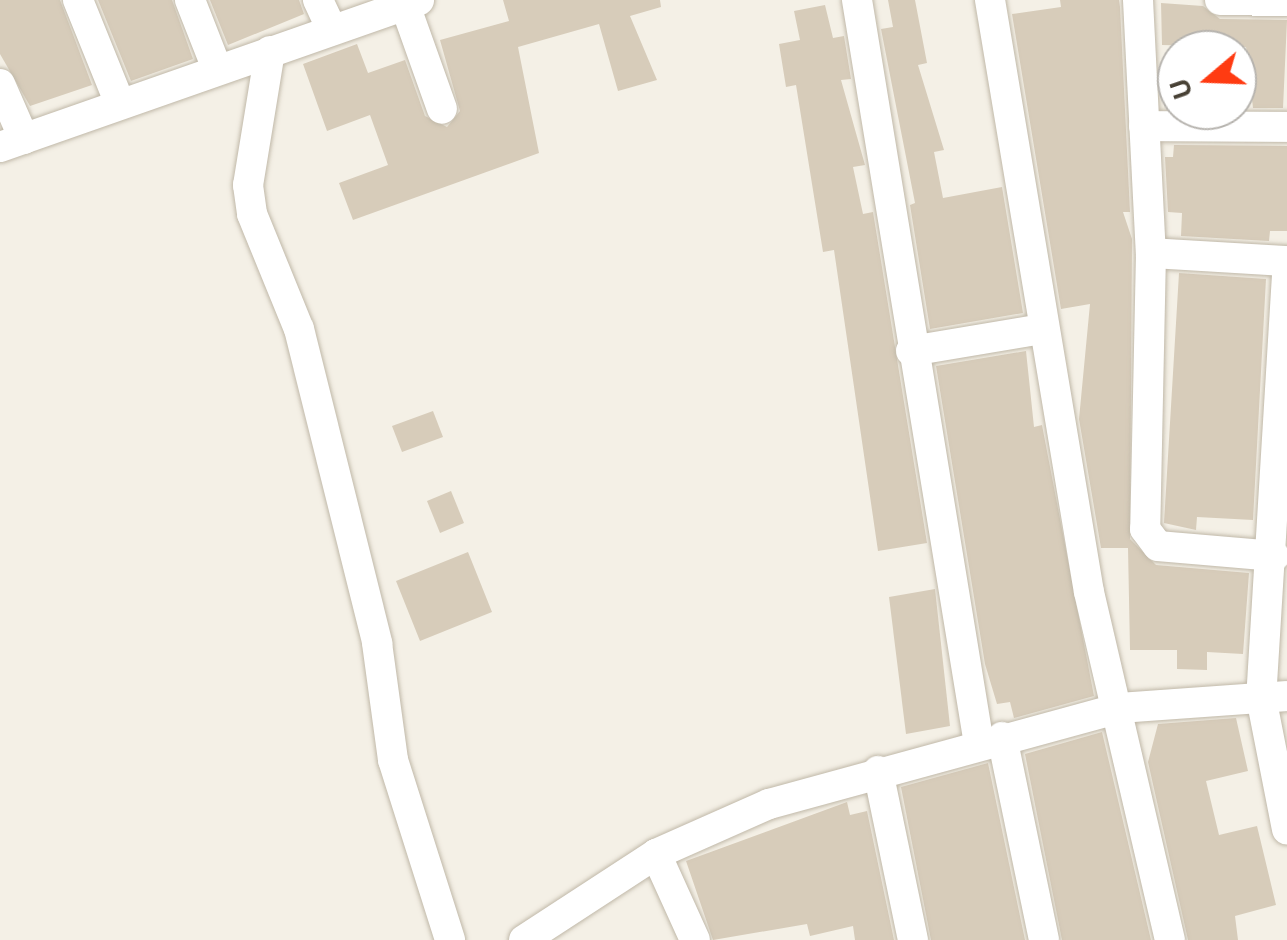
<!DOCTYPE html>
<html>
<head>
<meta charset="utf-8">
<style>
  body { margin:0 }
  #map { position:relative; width:1287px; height:940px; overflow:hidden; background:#f4f0e6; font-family:Ubuntu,sans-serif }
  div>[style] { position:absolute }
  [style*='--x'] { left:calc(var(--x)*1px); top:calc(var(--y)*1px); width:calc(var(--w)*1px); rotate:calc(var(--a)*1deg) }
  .building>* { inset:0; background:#d7ccba }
  .roads { filter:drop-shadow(0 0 2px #c0b8a8) drop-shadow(0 0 2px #c0b8a8) }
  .minor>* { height:30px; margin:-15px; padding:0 15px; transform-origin:15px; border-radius:15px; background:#fff }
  span { translate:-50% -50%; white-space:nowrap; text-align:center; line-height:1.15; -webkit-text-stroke:8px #fff; paint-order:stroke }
  .north { position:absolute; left:1157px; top:30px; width:100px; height:100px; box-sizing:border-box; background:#fff; border:2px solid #b6b3ae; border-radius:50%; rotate:251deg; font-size:28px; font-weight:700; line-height:40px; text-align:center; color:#484135 }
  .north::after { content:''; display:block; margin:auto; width:35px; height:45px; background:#ff3b12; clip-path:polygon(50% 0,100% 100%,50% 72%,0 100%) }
</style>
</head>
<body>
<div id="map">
  <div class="building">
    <i style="clip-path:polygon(0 0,60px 0,92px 85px,30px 106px,0 54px)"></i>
    <i style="clip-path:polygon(98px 0,172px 0,193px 59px,131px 81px)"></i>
    <i style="clip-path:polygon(210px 0,299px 0,304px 14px,228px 45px)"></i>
    <i style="clip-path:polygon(503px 0,660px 0,661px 7px,630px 16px,657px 80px,618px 91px,599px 24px,518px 47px,539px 153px,353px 220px,339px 183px,388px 165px,370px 115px,327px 131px,303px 64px,357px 44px,368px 73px,405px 60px,425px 116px,447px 127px,460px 111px,440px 40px,509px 21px)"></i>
    <i style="clip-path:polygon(888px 0,915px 0,927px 63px,918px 65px,944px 150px,934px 152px,943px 198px,1002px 187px,1023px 313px,930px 329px,910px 205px,915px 203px,881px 29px,893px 27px)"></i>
    <i style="clip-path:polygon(1060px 0,1119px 0,1120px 7px,1130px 212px,1123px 212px,1132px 239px,1130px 539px,1156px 565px,1249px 573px,1243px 654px,1207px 652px,1207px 670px,1177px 669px,1177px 650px,1130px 650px,1128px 548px,1101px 548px,1079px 419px,1090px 304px,1061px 309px,1012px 14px,1061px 7px)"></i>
    <i style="clip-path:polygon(1161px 3px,1203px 6px,1220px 19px,1287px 20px,1283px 108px,1253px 108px,1246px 47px,1162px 45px)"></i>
    <i style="clip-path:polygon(825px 5px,833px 38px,844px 36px,851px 79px,841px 80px,865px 165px,853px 167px,863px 214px,873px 212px,927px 543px,878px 551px,834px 250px,823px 252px,796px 85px,786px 87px,779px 44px,800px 40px,794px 11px)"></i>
    <i style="clip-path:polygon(1174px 145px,1287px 146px,1287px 231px,1270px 231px,1269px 241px,1181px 236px,1182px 213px,1168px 212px,1165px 157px,1173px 157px)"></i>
    <i style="clip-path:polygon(1179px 273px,1266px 279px,1253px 520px,1197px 517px,1196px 530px,1164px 523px)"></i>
    <i style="clip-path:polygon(1026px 351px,1034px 427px,1042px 425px,1094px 696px,1014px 718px,1010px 702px,997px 704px,985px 664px,936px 366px)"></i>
    <i style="clip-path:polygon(433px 411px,443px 437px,402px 452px,392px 426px)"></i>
    <i style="clip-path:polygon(451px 491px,464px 523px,440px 533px,427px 501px)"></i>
    <i style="clip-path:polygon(468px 552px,492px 612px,420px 641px,396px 581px)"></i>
    <i style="clip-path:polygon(935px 589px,950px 726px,906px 734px,889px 597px)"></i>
    <i style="clip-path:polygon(1236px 718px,1248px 771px,1206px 781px,1219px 835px,1257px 826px,1276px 905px,1235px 916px,1238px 940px,1188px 940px,1148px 762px,1158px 724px)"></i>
    <i style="clip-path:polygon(1102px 732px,1151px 940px,1062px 940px,1025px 754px)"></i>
    <i style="clip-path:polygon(988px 763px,1025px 940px,931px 940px,901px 787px)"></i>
    <i style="clip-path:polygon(847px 802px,850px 815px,867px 811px,894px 940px,855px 940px,853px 926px,810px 936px,807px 924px,713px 940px,686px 861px)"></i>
  </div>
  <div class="roads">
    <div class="minor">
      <i style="--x:78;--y:0;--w:112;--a:68"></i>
      <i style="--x:190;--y:0;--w:74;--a:68.6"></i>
      <i style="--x:318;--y:0;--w:33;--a:65"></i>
      <i style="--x:857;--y:0;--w:754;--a:80.69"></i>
      <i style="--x:990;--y:0;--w:600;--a:80.51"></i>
      <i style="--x:1089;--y:592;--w:357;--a:76.9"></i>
      <i style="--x:1138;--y:0;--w:253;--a:87.1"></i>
      <i style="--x:1151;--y:253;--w:276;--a:91.2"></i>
      <i style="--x:1145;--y:529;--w:21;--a:53"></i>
      <i style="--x:1158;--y:546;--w:117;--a:4.9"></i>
      <i style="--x:1220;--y:0;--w:67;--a:0.9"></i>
      <i style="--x:405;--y:5;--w:110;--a:70.4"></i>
      <i style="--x:270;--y:51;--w:136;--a:99.3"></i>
      <i style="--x:248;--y:185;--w:29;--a:82"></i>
      <i style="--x:252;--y:214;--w:124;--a:67.8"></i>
      <i style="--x:299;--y:329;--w:324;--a:76"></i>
      <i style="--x:377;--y:643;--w:118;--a:82.2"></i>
      <i style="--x:393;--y:760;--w:189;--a:72.4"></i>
      <i style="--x:0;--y:84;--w:60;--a:66.4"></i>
      <i style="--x:1144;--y:126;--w:143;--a:0.4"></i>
      <i style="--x:0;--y:147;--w:444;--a:-19.3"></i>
      <i style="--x:1151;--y:253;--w:136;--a:3.4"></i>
      <i style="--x:1287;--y:275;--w:423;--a:93.5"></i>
      <i style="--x:1261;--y:697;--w:135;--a:78.9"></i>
      <i style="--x:911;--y:351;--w:133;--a:-9.5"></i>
      <i style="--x:1002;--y:737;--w:207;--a:78.3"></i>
      <i style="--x:878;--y:771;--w:173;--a:78.3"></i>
      <i style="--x:656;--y:854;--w:94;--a:65.6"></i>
      <i style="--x:524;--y:940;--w:158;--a:-33.1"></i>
      <i style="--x:656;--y:854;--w:124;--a:-23.9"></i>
      <i style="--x:769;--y:804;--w:364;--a:-15.3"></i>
      <i style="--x:1120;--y:708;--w:167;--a:-4.1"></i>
    </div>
  </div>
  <div class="north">U</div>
</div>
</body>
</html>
